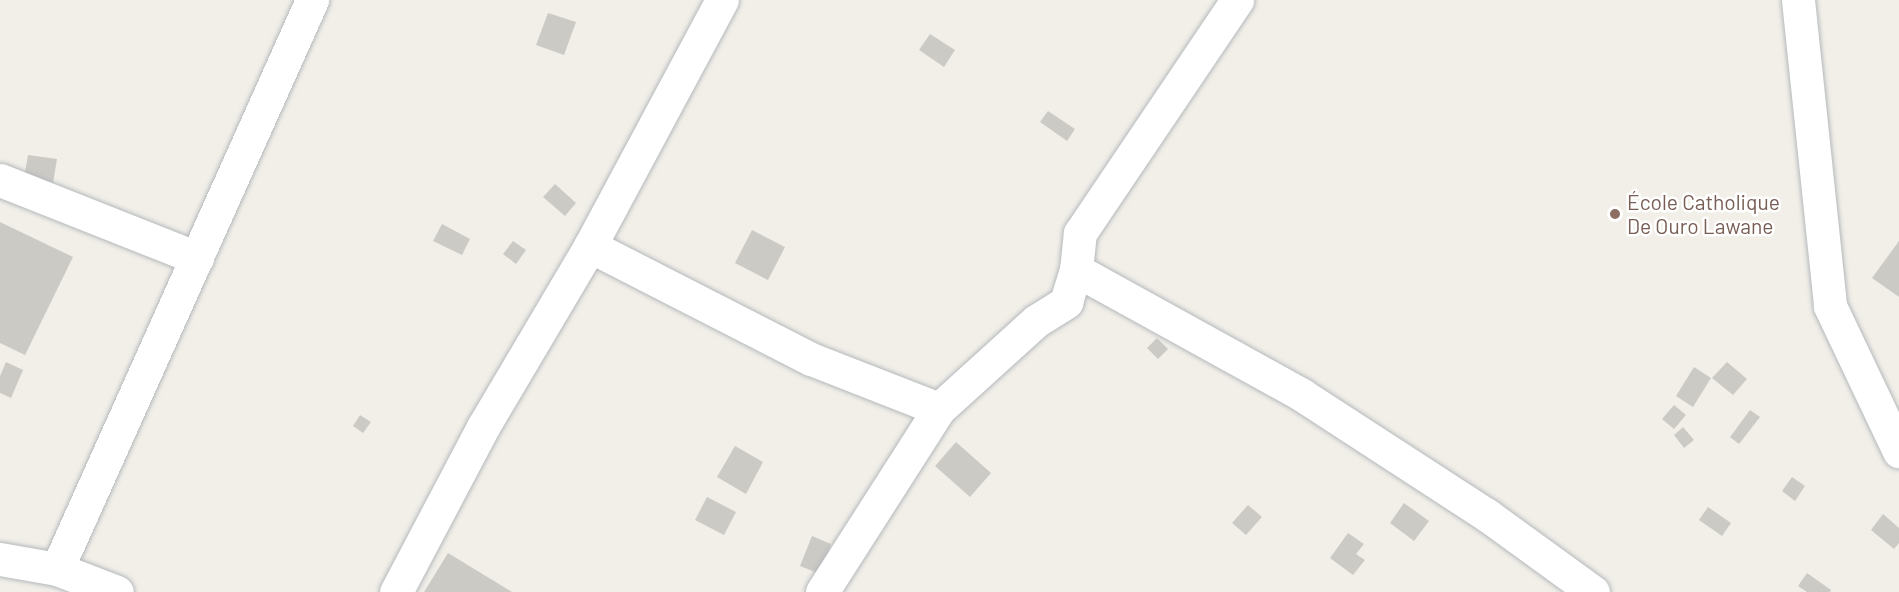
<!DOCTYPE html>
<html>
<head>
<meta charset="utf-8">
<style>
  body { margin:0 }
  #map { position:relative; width:1899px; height:592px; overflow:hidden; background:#f1efe8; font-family:Barlow,sans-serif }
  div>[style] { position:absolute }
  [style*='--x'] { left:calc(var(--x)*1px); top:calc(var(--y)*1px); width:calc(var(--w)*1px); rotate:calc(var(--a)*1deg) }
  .building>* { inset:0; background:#cccac5 }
  .roads { filter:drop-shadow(0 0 2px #b5b8bc) drop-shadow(0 0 2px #b5b8bc) }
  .minor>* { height:33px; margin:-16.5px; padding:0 16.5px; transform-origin:16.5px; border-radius:16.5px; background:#fff }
  .dots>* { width:16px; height:16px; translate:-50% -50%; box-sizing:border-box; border:3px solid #fff; border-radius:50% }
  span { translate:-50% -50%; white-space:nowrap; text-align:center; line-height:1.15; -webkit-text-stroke:5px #fff; paint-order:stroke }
  .education-label { font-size:21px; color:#785e54 }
  .left { translate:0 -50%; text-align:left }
</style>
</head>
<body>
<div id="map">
  <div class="building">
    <i style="clip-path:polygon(548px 13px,576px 22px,564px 55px,536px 45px)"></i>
    <i style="clip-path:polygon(930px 34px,955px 50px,944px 67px,919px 50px)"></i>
    <i style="clip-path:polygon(1048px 111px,1075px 129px,1067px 141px,1040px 122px)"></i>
    <i style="clip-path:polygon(28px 155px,57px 159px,52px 189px,23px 184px)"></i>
    <i style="clip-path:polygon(555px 184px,576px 203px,565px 216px,543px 197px)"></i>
    <i style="clip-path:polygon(0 222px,73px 257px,25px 355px,0 343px)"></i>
    <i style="clip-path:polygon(442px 224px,470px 239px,462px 255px,433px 241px)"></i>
    <i style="clip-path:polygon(752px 230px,785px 247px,768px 280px,735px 263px)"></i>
    <i style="clip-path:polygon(513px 241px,526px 250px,516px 264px,503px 254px)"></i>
    <i style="clip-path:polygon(1899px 241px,1899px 297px,1872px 278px)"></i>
    <i style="clip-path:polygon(1157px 338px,1168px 349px,1158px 359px,1147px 348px)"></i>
    <i style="clip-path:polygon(6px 362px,23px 370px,11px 398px,0 393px,0 376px)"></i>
    <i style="clip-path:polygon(1727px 362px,1747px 379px,1733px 395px,1712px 378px)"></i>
    <i style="clip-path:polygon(1694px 367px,1711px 378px,1693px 407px,1676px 396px)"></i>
    <i style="clip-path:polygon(1674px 405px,1686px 415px,1674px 429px,1662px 419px)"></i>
    <i style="clip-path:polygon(1750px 410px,1760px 417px,1739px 444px,1730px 437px)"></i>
    <i style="clip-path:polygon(360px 415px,371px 422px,363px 433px,353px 426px)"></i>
    <i style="clip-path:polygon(1683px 427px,1694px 440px,1684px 448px,1674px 435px)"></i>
    <i style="clip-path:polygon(956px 442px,991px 473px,970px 497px,935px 466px)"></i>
    <i style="clip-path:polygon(735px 446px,763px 462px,746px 494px,717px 477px)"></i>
    <i style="clip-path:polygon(1792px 477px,1805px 486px,1795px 501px,1782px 491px)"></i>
    <i style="clip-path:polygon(707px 497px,736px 512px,724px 535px,695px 520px)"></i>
    <i style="clip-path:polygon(1404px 503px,1429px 521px,1414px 541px,1390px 523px)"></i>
    <i style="clip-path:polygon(1248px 505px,1262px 517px,1246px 535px,1232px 523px)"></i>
    <i style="clip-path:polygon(1708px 507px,1731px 523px,1722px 536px,1699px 520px)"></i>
    <i style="clip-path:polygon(1883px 514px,1899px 528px,1899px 543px,1894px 549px,1871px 530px)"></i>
    <i style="clip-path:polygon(1348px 533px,1364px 544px,1356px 554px,1365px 560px,1353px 575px,1330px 558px)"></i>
    <i style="clip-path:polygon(812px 536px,831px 544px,820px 574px,800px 566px)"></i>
    <i style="clip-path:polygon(448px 553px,512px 592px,424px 592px)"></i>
    <i style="clip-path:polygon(1807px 573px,1831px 590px,1830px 592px,1807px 592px,1798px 586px)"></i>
  </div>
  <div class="roads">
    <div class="minor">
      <i style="--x:1798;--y:0;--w:308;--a:84"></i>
      <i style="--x:1830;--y:306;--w:161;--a:64.6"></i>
      <i style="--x:0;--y:180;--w:212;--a:21.6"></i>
      <i style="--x:590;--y:246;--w:248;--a:27.1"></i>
      <i style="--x:811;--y:359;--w:137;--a:21.3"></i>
      <i style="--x:1076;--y:270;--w:258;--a:28.9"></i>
      <i style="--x:1302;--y:395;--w:221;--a:33"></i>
      <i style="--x:1487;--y:515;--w:131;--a:36"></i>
      <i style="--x:0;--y:559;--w:58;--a:10"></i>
      <i style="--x:57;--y:569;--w:64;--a:21"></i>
      <i style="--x:57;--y:569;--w:624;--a:-65.86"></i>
      <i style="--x:396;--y:592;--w:187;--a:-62.2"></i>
      <i style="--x:483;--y:427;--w:210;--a:-59.4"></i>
      <i style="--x:590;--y:246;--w:279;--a:-61.8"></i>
      <i style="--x:822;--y:592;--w:217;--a:-57.4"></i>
      <i style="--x:939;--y:409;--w:131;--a:-42.2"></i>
      <i style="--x:1036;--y:321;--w:36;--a:-32"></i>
      <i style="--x:1066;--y:302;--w:34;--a:-73"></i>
      <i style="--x:1076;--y:270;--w:37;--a:-84"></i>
      <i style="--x:1080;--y:233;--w:281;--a:-56"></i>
    </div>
  </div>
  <div class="dots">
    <i style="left:1615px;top:214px;background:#8d6e63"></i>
  </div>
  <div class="education-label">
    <span class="left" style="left:1627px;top:214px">École Catholique<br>De Ouro Lawane</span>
  </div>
</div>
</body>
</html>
